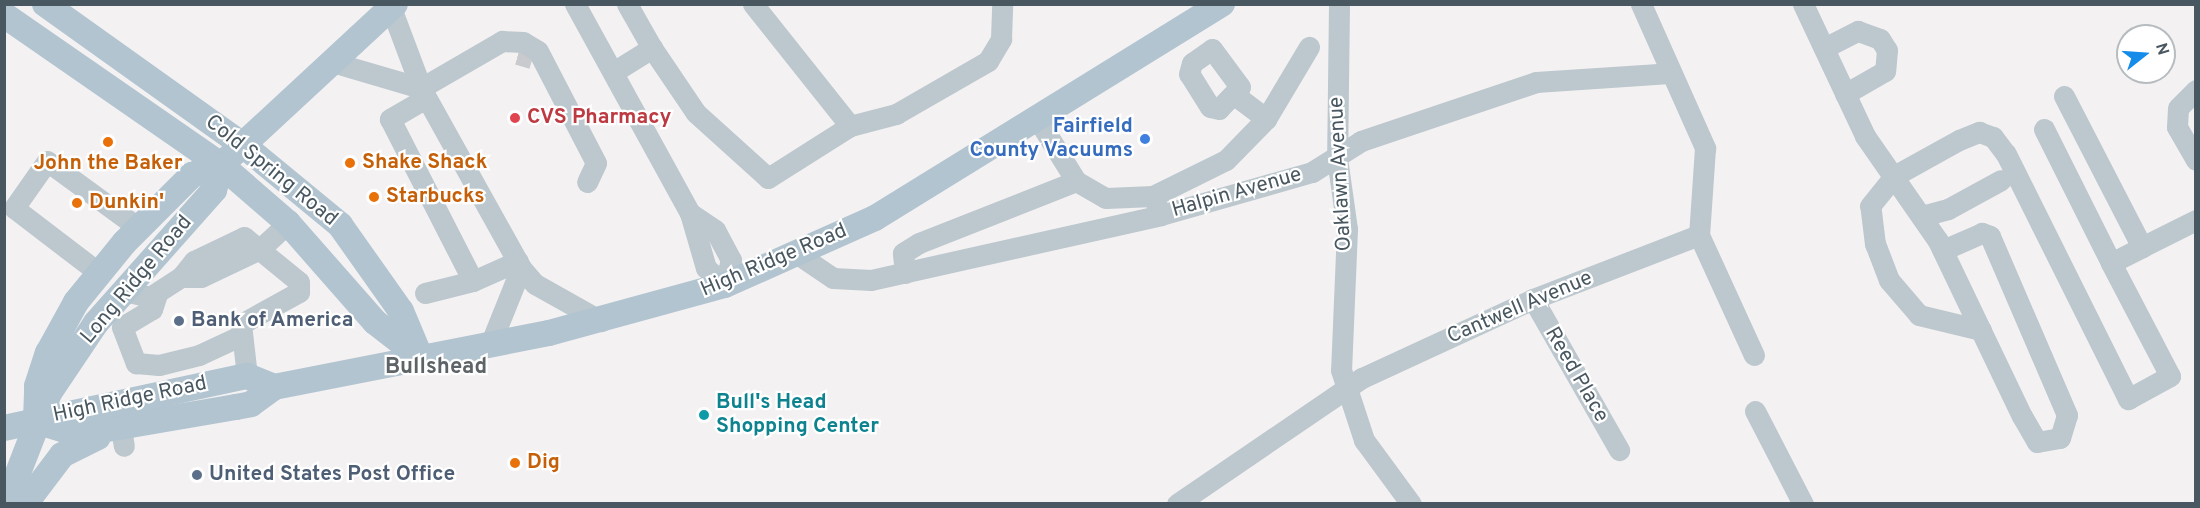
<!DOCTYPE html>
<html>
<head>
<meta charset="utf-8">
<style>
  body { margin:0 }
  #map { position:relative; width:2200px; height:508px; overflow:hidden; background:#f4f1f2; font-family:Overpass,sans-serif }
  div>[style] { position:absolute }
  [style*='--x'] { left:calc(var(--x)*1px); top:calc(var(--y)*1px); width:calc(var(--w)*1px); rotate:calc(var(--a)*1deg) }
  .minor-tunnel>* { height:21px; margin-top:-10.5px; transform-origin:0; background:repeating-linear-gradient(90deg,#c9cace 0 21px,transparent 0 31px) }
  .minor>* { height:21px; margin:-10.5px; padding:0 10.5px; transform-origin:10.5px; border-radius:10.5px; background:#bcc8ce }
  .major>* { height:26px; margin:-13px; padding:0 13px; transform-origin:13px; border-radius:13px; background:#b1c4d0 }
  .dots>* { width:16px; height:16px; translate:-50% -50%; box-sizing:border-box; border:3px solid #fff; border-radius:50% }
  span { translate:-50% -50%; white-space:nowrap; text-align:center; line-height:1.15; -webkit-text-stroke:4.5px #fff; paint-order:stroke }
  .health-label { font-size:21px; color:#be3a42; font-weight:700 }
  .left { translate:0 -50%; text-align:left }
  .shop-label { font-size:21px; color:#366cbe; font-weight:700 }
  .right { translate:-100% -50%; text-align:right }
  .food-label { font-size:21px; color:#c56008; font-weight:700 }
  .street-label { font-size:21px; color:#485760 }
  .service-label { font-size:21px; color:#4e5e75; font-weight:700 }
  .culture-label { font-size:21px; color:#0d838f; font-weight:700 }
  .neighbourhood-label { font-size:22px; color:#5d6366; font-weight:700 }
  .frame { position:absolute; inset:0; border:6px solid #485760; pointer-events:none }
  .north { position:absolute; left:2116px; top:24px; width:60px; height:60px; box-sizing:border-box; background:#fff; border:2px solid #b6bcbf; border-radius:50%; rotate:73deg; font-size:16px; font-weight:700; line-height:24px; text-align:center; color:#485760 }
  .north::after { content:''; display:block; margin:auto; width:21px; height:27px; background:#158cea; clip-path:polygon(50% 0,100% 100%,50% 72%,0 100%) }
</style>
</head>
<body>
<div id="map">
  <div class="minor-tunnel">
    <i style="--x:518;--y:54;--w:15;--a:16"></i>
  </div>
  <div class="minor">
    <i style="--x:575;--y:4;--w:239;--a:61.2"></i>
    <i style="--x:690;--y:213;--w:57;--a:73.8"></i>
    <i style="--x:706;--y:268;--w:25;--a:42"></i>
    <i style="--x:725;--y:285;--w:26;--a:-77"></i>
    <i style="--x:731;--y:260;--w:34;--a:-118"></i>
    <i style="--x:715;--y:230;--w:30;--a:-146"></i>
    <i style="--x:627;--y:4;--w:51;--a:60.4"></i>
    <i style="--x:753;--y:4;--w:156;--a:51.5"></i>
    <i style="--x:1339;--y:4;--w:154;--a:90.7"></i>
    <i style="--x:1337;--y:158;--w:72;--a:82"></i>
    <i style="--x:1347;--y:229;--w:141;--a:92.4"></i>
    <i style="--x:1341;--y:370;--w:74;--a:71.8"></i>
    <i style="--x:1364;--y:440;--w:79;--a:53.7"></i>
    <i style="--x:1641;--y:4;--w:158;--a:66"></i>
    <i style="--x:1705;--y:148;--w:87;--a:93.9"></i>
    <i style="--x:1699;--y:235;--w:132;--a:65.4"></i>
    <i style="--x:1803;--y:4;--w:146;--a:64.8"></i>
    <i style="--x:1865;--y:136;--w:128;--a:55.2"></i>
    <i style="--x:1938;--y:241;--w:194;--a:64.4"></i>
    <i style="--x:2022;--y:416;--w:30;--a:60"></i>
    <i style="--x:2037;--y:442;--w:23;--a:-10"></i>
    <i style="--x:2060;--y:438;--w:24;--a:-73"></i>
    <i style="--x:2067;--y:415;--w:195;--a:-113.3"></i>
    <i style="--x:1990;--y:236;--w:9;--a:-159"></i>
    <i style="--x:1982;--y:233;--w:43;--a:156.4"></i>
    <i style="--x:391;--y:8;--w:85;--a:69.4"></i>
    <i style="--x:421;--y:88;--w:206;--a:60.9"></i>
    <i style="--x:521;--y:268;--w:21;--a:49"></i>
    <i style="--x:535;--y:284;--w:76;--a:29.3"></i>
    <i style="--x:1824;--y:48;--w:38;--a:-27"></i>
    <i style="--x:1858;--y:31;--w:23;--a:20"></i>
    <i style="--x:1880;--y:39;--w:13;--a:58"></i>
    <i style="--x:1887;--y:50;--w:21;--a:95"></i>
    <i style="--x:1885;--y:71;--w:46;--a:150.1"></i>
    <i style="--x:1212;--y:49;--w:47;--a:53.6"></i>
    <i style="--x:1240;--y:87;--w:30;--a:134"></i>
    <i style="--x:1219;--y:109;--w:9;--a:-167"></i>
    <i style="--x:1210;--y:107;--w:39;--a:-122"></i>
    <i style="--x:1189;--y:74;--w:11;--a:-75"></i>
    <i style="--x:1192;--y:63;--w:24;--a:-35"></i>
    <i style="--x:332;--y:62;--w:93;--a:16.3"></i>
    <i style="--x:615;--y:71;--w:44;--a:-31.9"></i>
    <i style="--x:652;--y:48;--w:78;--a:55.9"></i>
    <i style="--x:696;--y:113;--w:97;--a:42.1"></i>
    <i style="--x:768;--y:178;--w:97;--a:-32.4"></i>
    <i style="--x:850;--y:126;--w:48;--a:-14.6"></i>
    <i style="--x:896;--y:114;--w:106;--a:-29.9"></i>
    <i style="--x:988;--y:61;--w:26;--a:-59"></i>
    <i style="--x:1001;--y:39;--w:35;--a:-88"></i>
    <i style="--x:421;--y:88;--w:94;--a:-30.1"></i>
    <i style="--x:502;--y:41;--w:21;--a:3"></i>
    <i style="--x:523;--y:42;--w:17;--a:31"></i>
    <i style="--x:538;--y:51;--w:126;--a:62.6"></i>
    <i style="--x:596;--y:163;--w:21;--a:115"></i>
    <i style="--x:2196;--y:90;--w:25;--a:135"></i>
    <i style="--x:2178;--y:108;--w:19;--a:93"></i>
    <i style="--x:2177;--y:127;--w:38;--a:60"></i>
    <i style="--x:1236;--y:96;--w:38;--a:37"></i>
    <i style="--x:2064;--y:96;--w:170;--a:62.7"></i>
    <i style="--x:2142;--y:247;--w:60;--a:-26.6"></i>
    <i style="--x:426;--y:98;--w:42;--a:149.7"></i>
    <i style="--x:390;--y:119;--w:182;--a:62.9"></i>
    <i style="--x:473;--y:281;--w:49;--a:-24"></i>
    <i style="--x:2044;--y:129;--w:150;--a:63.4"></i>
    <i style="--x:2111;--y:263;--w:35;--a:-27"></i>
    <i style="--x:1076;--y:181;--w:34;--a:30"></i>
    <i style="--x:1106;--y:198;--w:47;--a:-2.4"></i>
    <i style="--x:1161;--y:215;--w:21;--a:-113"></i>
    <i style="--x:1153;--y:196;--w:81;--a:-26.3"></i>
    <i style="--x:1226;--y:160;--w:57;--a:-45.7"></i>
    <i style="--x:1266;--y:119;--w:84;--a:-59.2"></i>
    <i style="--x:1922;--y:216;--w:27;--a:-15"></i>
    <i style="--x:1948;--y:209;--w:60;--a:-28.7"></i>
    <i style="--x:799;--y:255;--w:41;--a:34.1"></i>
    <i style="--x:833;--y:278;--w:38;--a:3"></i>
    <i style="--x:871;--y:280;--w:297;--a:-12.6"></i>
    <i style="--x:1161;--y:215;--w:157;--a:-15.9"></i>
    <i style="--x:1312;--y:172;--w:58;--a:-32.3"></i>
    <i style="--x:1361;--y:141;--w:185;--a:-18.6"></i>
    <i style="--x:1536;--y:82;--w:134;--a:-3.8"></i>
    <i style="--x:99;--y:273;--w:107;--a:-142.6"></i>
    <i style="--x:14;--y:208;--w:57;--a:-54.9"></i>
    <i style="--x:47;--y:161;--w:114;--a:36.1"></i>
    <i style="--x:905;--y:273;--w:20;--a:-96"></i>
    <i style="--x:903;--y:253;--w:19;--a:-32"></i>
    <i style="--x:919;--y:243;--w:169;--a:-21.5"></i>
    <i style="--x:1076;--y:181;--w:74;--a:-121.8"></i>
    <i style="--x:181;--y:277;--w:21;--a:-51"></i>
    <i style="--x:194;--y:261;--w:55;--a:-25.6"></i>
    <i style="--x:244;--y:237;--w:71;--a:39.3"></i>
    <i style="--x:299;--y:282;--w:10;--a:90"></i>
    <i style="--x:299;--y:292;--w:66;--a:151.1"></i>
    <i style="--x:241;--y:324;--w:52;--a:83.4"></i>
    <i style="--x:124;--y:291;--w:27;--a:13"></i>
    <i style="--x:150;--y:297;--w:37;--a:-33"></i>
    <i style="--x:181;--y:277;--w:20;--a:0"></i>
    <i style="--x:201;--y:277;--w:65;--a:-25.4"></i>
    <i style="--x:260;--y:249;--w:38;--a:-43"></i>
    <i style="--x:425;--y:293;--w:49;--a:-14"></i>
    <i style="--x:157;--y:294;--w:16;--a:108"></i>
    <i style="--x:152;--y:309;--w:35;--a:149"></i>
    <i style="--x:122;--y:327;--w:39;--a:69"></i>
    <i style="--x:136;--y:363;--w:23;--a:5"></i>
    <i style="--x:159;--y:365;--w:41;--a:-14"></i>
    <i style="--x:199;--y:355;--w:45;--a:-24.9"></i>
    <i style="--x:1533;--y:299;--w:174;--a:60.3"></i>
    <i style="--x:1981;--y:330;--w:64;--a:-166.4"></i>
    <i style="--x:1919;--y:315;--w:46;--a:-130.6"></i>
    <i style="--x:1889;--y:280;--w:39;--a:-111"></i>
    <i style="--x:1875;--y:244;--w:38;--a:-97"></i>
    <i style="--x:1870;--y:206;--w:38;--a:-51"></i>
    <i style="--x:1894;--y:176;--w:74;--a:-29"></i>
    <i style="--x:1959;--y:140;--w:22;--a:-22"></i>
    <i style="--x:1979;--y:132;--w:15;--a:20"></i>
    <i style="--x:1993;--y:137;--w:21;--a:53"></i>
    <i style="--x:2006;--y:154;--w:274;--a:63.5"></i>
    <i style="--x:2128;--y:399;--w:48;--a:-28.7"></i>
    <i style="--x:2170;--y:376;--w:127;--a:-117.6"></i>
    <i style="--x:490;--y:345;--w:83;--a:-68.1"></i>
    <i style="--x:1755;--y:411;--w:105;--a:62.7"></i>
    <i style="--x:121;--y:428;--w:18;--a:81"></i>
    <i style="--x:1177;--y:504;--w:224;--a:-34.3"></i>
    <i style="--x:1362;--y:378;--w:188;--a:-24.8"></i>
    <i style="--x:1533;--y:299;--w:178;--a:-21.1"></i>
  </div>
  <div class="major">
    <i style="--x:45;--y:4;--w:243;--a:35.5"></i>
    <i style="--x:243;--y:145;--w:126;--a:39.5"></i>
    <i style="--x:340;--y:225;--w:105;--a:54.7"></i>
    <i style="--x:401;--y:311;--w:47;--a:67.3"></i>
    <i style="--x:4;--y:15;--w:264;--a:34.7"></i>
    <i style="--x:221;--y:165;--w:89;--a:40.9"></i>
    <i style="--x:288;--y:223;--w:132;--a:48.7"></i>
    <i style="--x:375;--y:322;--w:57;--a:37.9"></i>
    <i style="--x:36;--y:421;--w:44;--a:17.2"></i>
    <i style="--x:78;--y:434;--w:160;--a:-9.7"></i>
    <i style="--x:236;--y:407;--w:15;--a:-11"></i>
    <i style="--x:251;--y:404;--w:29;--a:-36"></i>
    <i style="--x:274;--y:387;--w:280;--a:-11.1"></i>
    <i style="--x:549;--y:333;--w:182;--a:-15.3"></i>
    <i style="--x:725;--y:285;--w:164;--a:-24.1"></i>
    <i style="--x:875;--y:218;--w:408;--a:-31.7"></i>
    <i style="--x:36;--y:421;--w:35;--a:-88"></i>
    <i style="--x:37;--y:386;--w:35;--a:-72"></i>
    <i style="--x:48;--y:353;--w:58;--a:-61.2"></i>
    <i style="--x:76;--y:302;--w:77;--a:-50.8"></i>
    <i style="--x:125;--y:242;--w:95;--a:-45"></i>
    <i style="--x:192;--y:175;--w:31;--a:-19"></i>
    <i style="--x:221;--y:165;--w:237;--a:-42.8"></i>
    <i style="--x:4;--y:428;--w:249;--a:-12.1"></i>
    <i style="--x:247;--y:376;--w:29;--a:22"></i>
    <i style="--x:6;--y:504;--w:119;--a:-68.8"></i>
    <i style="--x:49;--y:393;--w:84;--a:-56.1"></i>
    <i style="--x:96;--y:323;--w:178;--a:-48.4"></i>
    <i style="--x:214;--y:190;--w:26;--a:-74"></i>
    <i style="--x:25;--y:504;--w:61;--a:-52.9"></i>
    <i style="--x:62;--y:455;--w:40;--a:-26.6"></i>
  </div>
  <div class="dots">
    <i style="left:515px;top:118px;background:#e0444e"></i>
    <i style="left:1145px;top:139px;background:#3f7fe0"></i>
    <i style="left:108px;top:142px;background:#e8710a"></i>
    <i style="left:350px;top:163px;background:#e8710a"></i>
    <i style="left:374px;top:197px;background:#e8710a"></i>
    <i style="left:77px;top:203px;background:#e8710a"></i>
    <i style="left:179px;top:321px;background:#5c6f8a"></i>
    <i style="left:704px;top:415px;background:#0f9aa8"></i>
    <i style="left:515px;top:463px;background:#e8710a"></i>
    <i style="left:197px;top:475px;background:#5c6f8a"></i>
  </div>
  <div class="health-label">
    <span class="left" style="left:527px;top:118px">CVS Pharmacy</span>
  </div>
  <div class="shop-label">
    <span class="right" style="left:1133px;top:139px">Fairfield<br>County Vacuums</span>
  </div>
  <div class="food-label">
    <span class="left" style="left:362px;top:163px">Shake Shack</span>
    <span style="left:108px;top:164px">John the Baker</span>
    <span class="left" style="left:386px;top:197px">Starbucks</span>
    <span class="left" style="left:89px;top:203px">Dunkin'</span>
    <span class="left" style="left:527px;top:463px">Dig</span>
  </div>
  <div class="street-label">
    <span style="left:271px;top:171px;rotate:39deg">Cold Spring Road</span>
    <span style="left:1341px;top:174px;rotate:-93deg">Oaklawn Avenue</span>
    <span style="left:1237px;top:193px;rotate:-16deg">Halpin Avenue</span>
    <span style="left:774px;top:261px;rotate:-23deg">High Ridge Road</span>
    <span style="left:137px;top:280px;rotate:-50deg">Long Ridge Road</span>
    <span style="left:1520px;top:308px;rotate:-23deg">Cantwell Avenue</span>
    <span style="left:1576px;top:375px;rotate:60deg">Reed Place</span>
    <span style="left:130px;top:400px;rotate:-12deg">High Ridge Road</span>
  </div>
  <div class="service-label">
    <span class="left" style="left:191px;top:321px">Bank of America</span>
    <span class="left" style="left:209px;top:475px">United States Post Office</span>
  </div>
  <div class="culture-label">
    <span class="left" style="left:716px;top:415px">Bull's Head<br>Shopping Center</span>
  </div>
  <div class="neighbourhood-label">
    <span style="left:436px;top:368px">Bullshead</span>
  </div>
  <div class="frame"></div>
  <div class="north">N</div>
</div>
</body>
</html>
